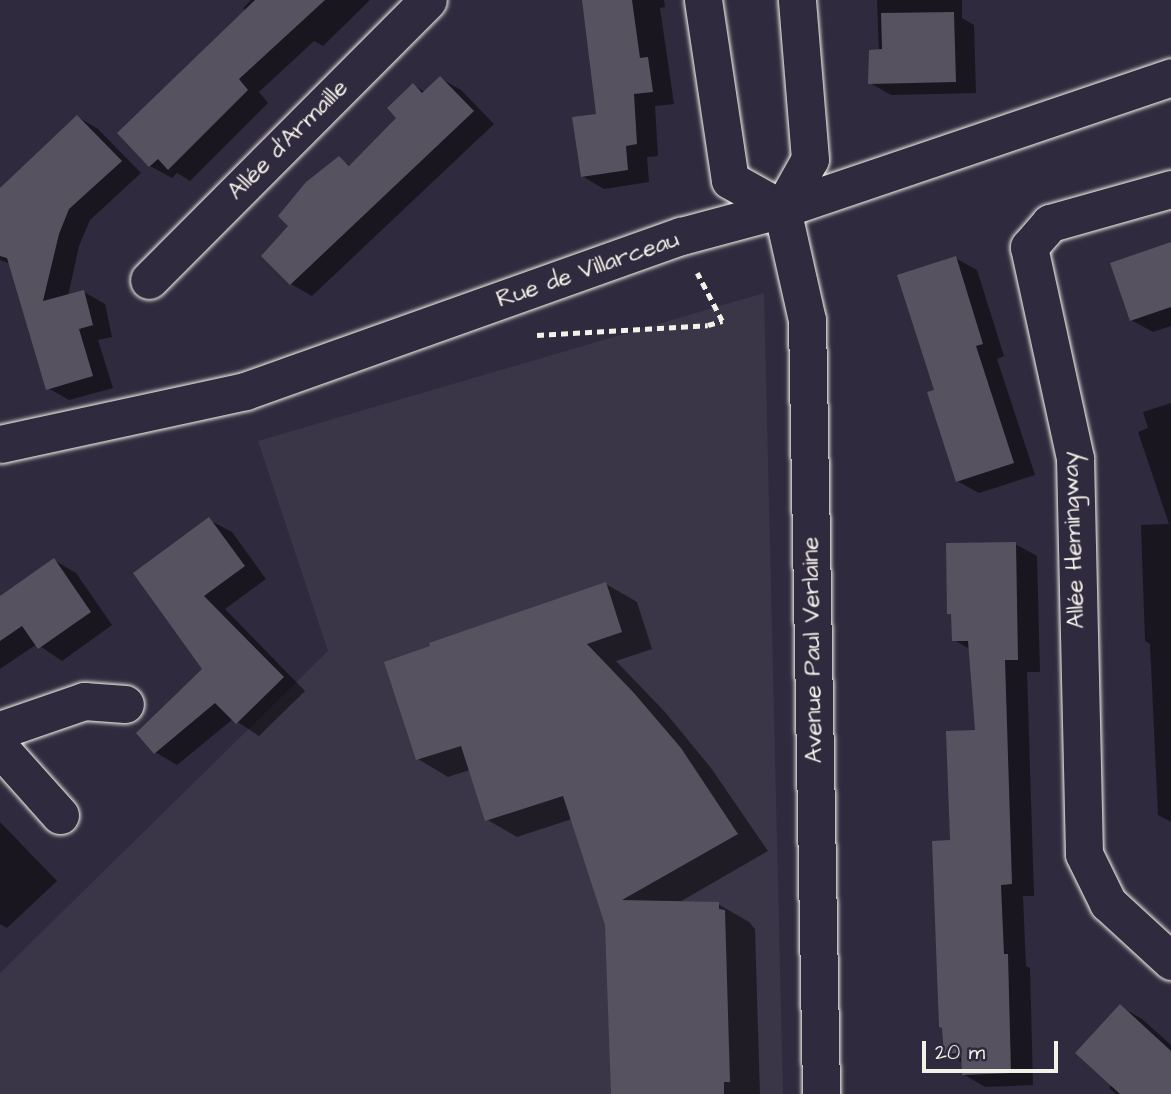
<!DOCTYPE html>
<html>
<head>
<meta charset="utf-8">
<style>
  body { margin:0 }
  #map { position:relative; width:1171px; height:1094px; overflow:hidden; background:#2f2a3d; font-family:"Architects Daughter",sans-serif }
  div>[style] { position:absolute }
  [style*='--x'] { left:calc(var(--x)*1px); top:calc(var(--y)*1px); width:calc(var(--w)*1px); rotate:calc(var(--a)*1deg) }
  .built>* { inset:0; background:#3b3647 }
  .shadow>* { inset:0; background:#0007 }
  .building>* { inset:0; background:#56525f }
  .path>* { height:4.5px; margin-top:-2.25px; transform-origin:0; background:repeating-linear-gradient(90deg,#f4f1e8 0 7px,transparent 0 12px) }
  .roads { filter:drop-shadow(0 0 2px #f4f1e8) drop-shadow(0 0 2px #f4f1e8) }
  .minor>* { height:37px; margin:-18.5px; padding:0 18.5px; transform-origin:18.5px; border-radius:18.5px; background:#2f2a3d }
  span { translate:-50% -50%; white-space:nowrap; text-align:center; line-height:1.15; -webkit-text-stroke:5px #2f2a3d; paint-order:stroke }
  .street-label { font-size:24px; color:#f4f1e8 }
  .scale { position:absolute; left:922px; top:1041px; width:136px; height:32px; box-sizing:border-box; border:4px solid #f4f1e8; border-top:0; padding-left:9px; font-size:21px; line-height:24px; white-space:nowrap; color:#f4f1e8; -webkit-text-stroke:5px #2f2a3d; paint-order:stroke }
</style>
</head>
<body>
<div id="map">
  <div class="built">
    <i style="clip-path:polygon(764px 293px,783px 1094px,0 1094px,0 973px,328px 651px,258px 441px)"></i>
  </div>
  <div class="shadow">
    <i style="clip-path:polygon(251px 0,370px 0,323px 46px,314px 41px,259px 92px,268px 103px,190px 181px,177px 173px,172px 178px,150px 166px,246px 11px,243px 8px)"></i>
    <i style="clip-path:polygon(583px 0,664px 0,665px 7px,660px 8px,674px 104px,655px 106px,658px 156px,647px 157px,649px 182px,604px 189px,582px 176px,598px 115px)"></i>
    <i style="clip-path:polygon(877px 0,962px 0,962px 18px,974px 25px,976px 93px,891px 95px,870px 83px,879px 51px)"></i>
    <i style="clip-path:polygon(440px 78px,461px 90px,494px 124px,312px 296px,291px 284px,291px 226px,339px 158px,351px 166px,399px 118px,413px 85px,425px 92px)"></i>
    <i style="clip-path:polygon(78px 117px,98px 129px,141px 173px,90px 220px,79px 246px,68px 296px,84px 292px,105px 304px,112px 337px,98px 340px,113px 388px,69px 400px,48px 388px,11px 264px,0 260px,0 192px)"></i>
    <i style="clip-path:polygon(1171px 244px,1171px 326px,1153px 332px,1131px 320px)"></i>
    <i style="clip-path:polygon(955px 258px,977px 270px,1004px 356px,997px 359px,1035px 475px,979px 493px,957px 481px,936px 391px)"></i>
    <i style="clip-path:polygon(1171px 403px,1171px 822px,1158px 815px,1150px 644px,1145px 641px,1141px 525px,1169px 524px,1138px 432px,1148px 428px,1143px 412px)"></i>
    <i style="clip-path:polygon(209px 520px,232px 532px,266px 579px,225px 609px,305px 691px,259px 736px,233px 719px,177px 765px,155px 752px,204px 669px,136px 573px)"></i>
    <i style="clip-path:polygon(1015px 544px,1037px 556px,1040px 672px,1027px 672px,1034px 896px,1023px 896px,1026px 966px,1030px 968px,1033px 1085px,985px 1087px,963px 1074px,963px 1063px,946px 1053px,952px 842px,976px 732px,970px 649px,954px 640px,953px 615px,949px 613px)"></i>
    <i style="clip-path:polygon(54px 560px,76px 573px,112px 625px,62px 661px,37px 644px,0 669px,0 598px)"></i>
    <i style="clip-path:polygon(606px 584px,637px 602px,652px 649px,616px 661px,665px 712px,711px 768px,768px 851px,678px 903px,718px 904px,749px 922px,755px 929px,760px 1094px,613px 1094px,607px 925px,572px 819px,517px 837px,486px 819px,470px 770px,448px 777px,418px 759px)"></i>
    <i style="clip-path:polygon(0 822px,57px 881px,7px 928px,0 924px)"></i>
    <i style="clip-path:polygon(1120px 1006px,1142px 1019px,1171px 1045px,1171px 1094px,1116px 1094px,1109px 1088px,1112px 1084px)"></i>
  </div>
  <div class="building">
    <i style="clip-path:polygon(255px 0,325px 0,239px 79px,248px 90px,168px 170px,158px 159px,149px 167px,117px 133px)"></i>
    <i style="clip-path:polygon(582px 0,632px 0,640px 58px,648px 57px,653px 92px,634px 94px,637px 144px,626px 146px,628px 170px,581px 177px,572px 117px,596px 114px)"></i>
    <i style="clip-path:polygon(954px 12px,956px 82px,868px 84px,869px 50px,882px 49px,881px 13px)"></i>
    <i style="clip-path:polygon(440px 76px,474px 111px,290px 285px,261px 256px,288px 226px,278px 216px,306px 182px,339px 156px,349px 166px,396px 118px,387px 108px,413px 83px,422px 93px)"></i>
    <i style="clip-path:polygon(77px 115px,122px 161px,69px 209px,59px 234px,43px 301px,84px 290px,93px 325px,79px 329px,93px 376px,46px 390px,7px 258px,0 256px,0 188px)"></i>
    <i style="clip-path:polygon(1171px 242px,1171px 307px,1130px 321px,1110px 263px)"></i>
    <i style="clip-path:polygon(956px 256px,983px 344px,976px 346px,1014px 463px,956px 482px,927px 392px,934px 390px,897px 275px)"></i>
    <i style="clip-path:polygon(209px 517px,245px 566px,204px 596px,284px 677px,236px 724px,215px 703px,154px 754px,136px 733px,202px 669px,133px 573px)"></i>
    <i style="clip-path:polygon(1016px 542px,1018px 660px,1005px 660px,1012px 884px,1001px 885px,1004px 954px,1008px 954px,1011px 1073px,962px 1075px,961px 1053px,944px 1054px,942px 1028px,939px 1027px,932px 841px,950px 840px,946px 731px,975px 730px,968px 641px,952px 641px,951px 614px,947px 614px,946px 543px)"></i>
    <i style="clip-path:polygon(54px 558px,91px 612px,38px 649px,22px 626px,0 641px,0 596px)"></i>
    <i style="clip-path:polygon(606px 582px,622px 632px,587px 644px,634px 693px,681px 748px,738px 834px,622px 900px,719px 902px,719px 909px,725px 910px,730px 1082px,724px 1082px,724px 1094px,611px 1094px,605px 925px,563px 796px,485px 821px,461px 746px,416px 760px,384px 662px,430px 646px,429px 643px)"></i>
    <i style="clip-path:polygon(1120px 1004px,1171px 1051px,1171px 1094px,1120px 1094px,1075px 1053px)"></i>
  </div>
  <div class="path">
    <i style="--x:537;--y:335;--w:171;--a:-3.3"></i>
    <i style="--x:708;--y:325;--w:15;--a:-16"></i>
    <i style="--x:722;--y:321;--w:54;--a:-117.5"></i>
  </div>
  <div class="roads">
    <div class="minor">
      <i style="--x:703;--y:0;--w:182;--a:81.5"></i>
      <i style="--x:730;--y:180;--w:60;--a:29.1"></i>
      <i style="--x:1171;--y:189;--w:126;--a:164.3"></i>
      <i style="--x:1050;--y:223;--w:32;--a:131"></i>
      <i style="--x:1029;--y:247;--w:216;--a:77.7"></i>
      <i style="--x:1075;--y:458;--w:396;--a:88.7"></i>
      <i style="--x:1084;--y:854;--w:55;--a:63.9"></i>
      <i style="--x:1108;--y:903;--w:86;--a:42.6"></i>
      <i style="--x:782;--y:209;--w:114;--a:77.3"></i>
      <i style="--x:807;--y:320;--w:774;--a:88.96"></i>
      <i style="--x:782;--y:209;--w:57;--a:-60.8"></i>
      <i style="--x:810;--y:159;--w:160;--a:-94.7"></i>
      <i style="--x:149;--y:280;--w:395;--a:-45.1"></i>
      <i style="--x:0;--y:444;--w:251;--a:-12.2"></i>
      <i style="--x:245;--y:391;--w:463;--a:-19.6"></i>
      <i style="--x:681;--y:236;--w:105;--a:-15"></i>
      <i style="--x:782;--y:209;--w:411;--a:-18.7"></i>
      <i style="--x:0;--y:730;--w:89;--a:-19"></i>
      <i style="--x:84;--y:701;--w:41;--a:4.2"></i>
      <i style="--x:0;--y:748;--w:90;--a:48.2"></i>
    </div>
  </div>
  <div class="street-label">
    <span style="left:288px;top:140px;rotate:-45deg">Allée d'Armaille</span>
    <span style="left:588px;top:270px;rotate:-19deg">Rue de Villarceau</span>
    <span style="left:1074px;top:540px;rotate:-92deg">Allée Hemingway</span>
    <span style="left:813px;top:650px;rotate:-91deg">Avenue Paul Verlaine</span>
  </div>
  <div class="scale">20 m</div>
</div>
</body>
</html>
